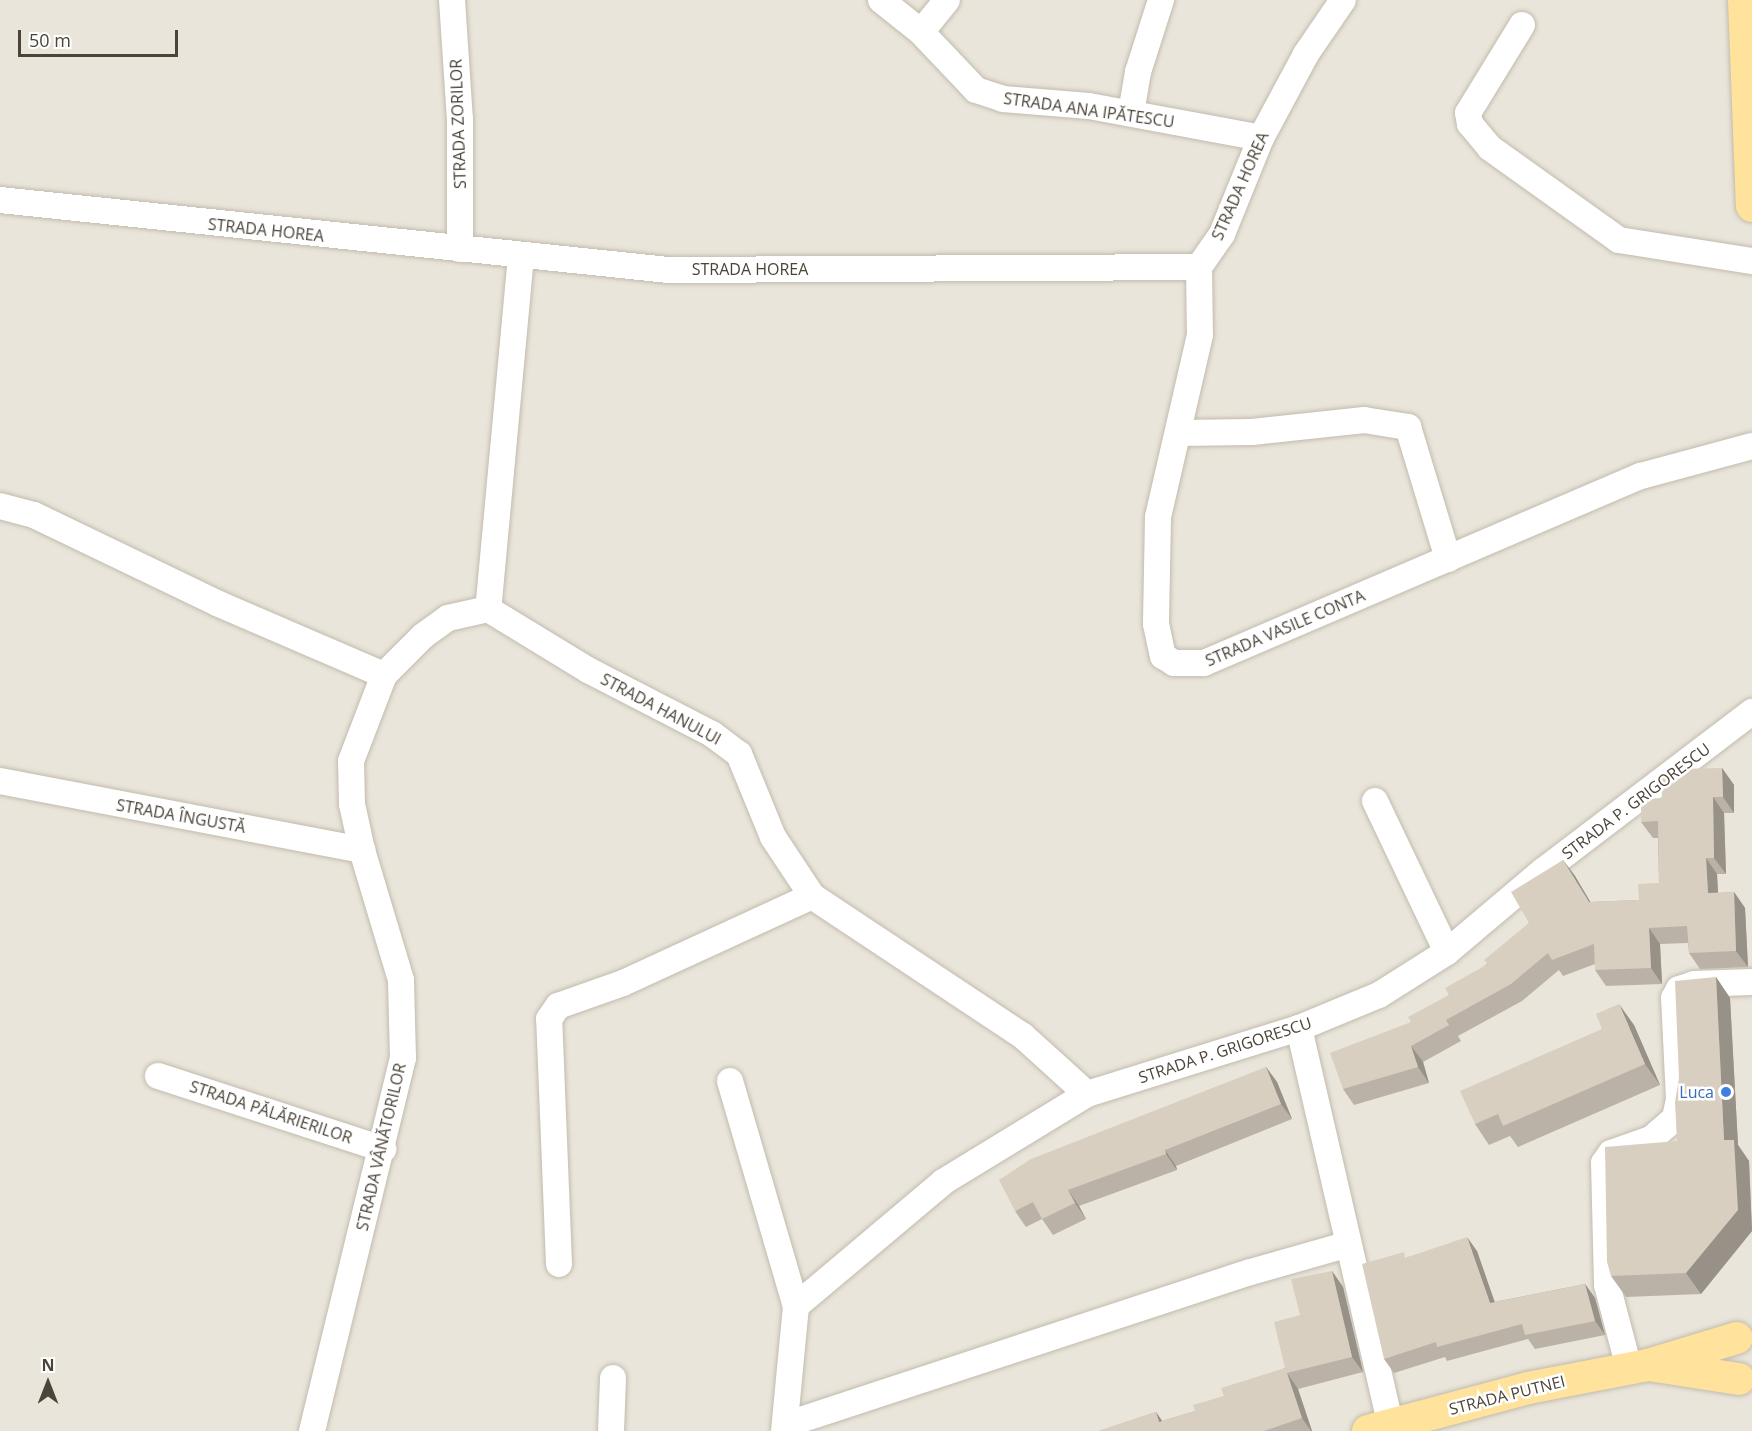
<!DOCTYPE html>
<html>
<head>
<meta charset="utf-8">
<style>
  body { margin:0 }
  #map { position:relative; width:1752px; height:1431px; overflow:hidden; background:#f6f3ec; font-family:"Open Sans",sans-serif }
  div>[style] { position:absolute }
  [style*='--x'] { left:calc(var(--x)*1px); top:calc(var(--y)*1px); width:calc(var(--w)*1px); rotate:calc(var(--a)*1deg) }
  .residential>* { inset:0; background:#eae5da }
  .roads { filter:drop-shadow(0 0 2px #c2bbae) drop-shadow(0 0 2px #c2bbae) }
  .minor>* { height:26px; margin:-13px; padding:0 13px; transform-origin:13px; border-radius:13px; background:#fff }
  .major>* { height:32px; margin:-16px; padding:0 16px; transform-origin:16px; border-radius:16px; background:#ffe39c }
  .wall>* { inset:0; background:#bab2a6 }
  .shaded-wall>* { inset:0; background:#979187 }
  .building>* { inset:0; background:#d8cfc1 }
  .dots>* { width:16px; height:16px; translate:-50% -50%; box-sizing:border-box; border:3px solid #fff; border-radius:50% }
  span { translate:-50% -50%; white-space:nowrap; text-align:center; line-height:1.15; -webkit-text-stroke:5px #fff; paint-order:stroke }
  .street-label { font-size:16px; color:#4b4439 }
  .shop-label { font-size:16px; color:#366cbe }
  .right { translate:-100% -50%; text-align:right }
  .north { position:absolute; left:18px; top:1353px; width:60px; height:60px; -webkit-text-stroke:4px #fff; paint-order:stroke; rotate:0deg; font-size:16px; font-weight:700; line-height:24px; text-align:center; color:#4b4439 }
  .north::after { content:''; display:block; margin:auto; width:21px; height:27px; background:#4b4439; clip-path:polygon(50% 0,100% 100%,50% 72%,0 100%) }
  .scale { position:absolute; left:18px; top:30px; width:160px; height:27px; box-sizing:border-box; border:3px solid #4b4439; border-top:0; padding-left:8px; font-size:18px; line-height:21px; white-space:nowrap; color:#4b4439; -webkit-text-stroke:4px #fff; paint-order:stroke }
</style>
</head>
<body>
<div id="map">
  <div class="residential">
    <i style="clip-path:polygon(0 0,1752px 0,1752px 1431px,0 1431px)"></i>
  </div>
  <div class="roads">
    <div class="minor">
      <i style="--x:452;--y:0;--w:119;--a:86.2"></i>
      <i style="--x:460;--y:119;--w:130;--a:90"></i>
      <i style="--x:881;--y:0;--w:51;--a:38.7"></i>
      <i style="--x:921;--y:32;--w:80;--a:46.5"></i>
      <i style="--x:976;--y:90;--w:28;--a:18"></i>
      <i style="--x:1003;--y:99;--w:86;--a:4.7"></i>
      <i style="--x:1089;--y:106;--w:175;--a:10.5"></i>
      <i style="--x:1522;--y:25;--w:103;--a:121.5"></i>
      <i style="--x:1468;--y:113;--w:11;--a:80"></i>
      <i style="--x:1470;--y:124;--w:31;--a:50"></i>
      <i style="--x:1490;--y:148;--w:158;--a:35.5"></i>
      <i style="--x:1619;--y:240;--w:135;--a:9"></i>
      <i style="--x:921;--y:32;--w:41;--a:-50.9"></i>
      <i style="--x:1131;--y:113;--w:42;--a:-80.3"></i>
      <i style="--x:1138;--y:72;--w:76;--a:-72.3"></i>
      <i style="--x:0;--y:200;--w:672;--a:5.98"></i>
      <i style="--x:668;--y:270;--w:531;--a:-0.32"></i>
      <i style="--x:1199;--y:267;--w:40;--a:-55.1"></i>
      <i style="--x:1222;--y:234;--w:104;--a:-67.9"></i>
      <i style="--x:1261;--y:138;--w:95;--a:-61.8"></i>
      <i style="--x:1306;--y:54;--w:65;--a:-55.6"></i>
      <i style="--x:521;--y:256;--w:355;--a:95.3"></i>
      <i style="--x:488;--y:609;--w:117;--a:31.4"></i>
      <i style="--x:588;--y:670;--w:140;--a:27.3"></i>
      <i style="--x:712;--y:734;--w:34;--a:37"></i>
      <i style="--x:739;--y:754;--w:90;--a:67.7"></i>
      <i style="--x:773;--y:837;--w:71;--a:56.5"></i>
      <i style="--x:812;--y:896;--w:253;--a:33.6"></i>
      <i style="--x:1023;--y:1036;--w:86;--a:42.2"></i>
      <i style="--x:1199;--y:267;--w:68;--a:89.2"></i>
      <i style="--x:1200;--y:335;--w:187;--a:103"></i>
      <i style="--x:1158;--y:517;--w:107;--a:91.1"></i>
      <i style="--x:1156;--y:624;--w:33;--a:78"></i>
      <i style="--x:1163;--y:656;--w:13;--a:32"></i>
      <i style="--x:1174;--y:663;--w:30;--a:0"></i>
      <i style="--x:1204;--y:663;--w:475;--a:-23.2"></i>
      <i style="--x:1641;--y:476;--w:115;--a:-15.1"></i>
      <i style="--x:1179;--y:433;--w:73;--a:-0.8"></i>
      <i style="--x:1252;--y:432;--w:113;--a:-6.1"></i>
      <i style="--x:1364;--y:420;--w:45;--a:9"></i>
      <i style="--x:1408;--y:427;--w:138;--a:73.1"></i>
      <i style="--x:0;--y:506;--w:35;--a:15"></i>
      <i style="--x:34;--y:515;--w:205;--a:25.7"></i>
      <i style="--x:219;--y:604;--w:180;--a:23.3"></i>
      <i style="--x:0;--y:781;--w:369;--a:10.8"></i>
      <i style="--x:1375;--y:801;--w:167;--a:64.5"></i>
      <i style="--x:1299;--y:1028;--w:414;--a:77"></i>
      <i style="--x:158;--y:1076;--w:237;--a:18"></i>
      <i style="--x:730;--y:1081;--w:234;--a:73.7"></i>
      <i style="--x:559;--y:1264;--w:245;--a:-92.3"></i>
      <i style="--x:549;--y:1019;--w:16;--a:-55"></i>
      <i style="--x:558;--y:1006;--w:69;--a:-19.5"></i>
      <i style="--x:623;--y:983;--w:208;--a:-24.7"></i>
      <i style="--x:1629;--y:1368;--w:86;--a:-104.8"></i>
      <i style="--x:1607;--y:1285;--w:122;--a:-91.4"></i>
      <i style="--x:1604;--y:1163;--w:12;--a:-55"></i>
      <i style="--x:1611;--y:1153;--w:42;--a:-19.3"></i>
      <i style="--x:1651;--y:1139;--w:32;--a:-41"></i>
      <i style="--x:1675;--y:1118;--w:19;--a:-78"></i>
      <i style="--x:1679;--y:1099;--w:101;--a:-92.8"></i>
      <i style="--x:1674;--y:998;--w:10;--a:-61"></i>
      <i style="--x:1679;--y:989;--w:16;--a:-18"></i>
      <i style="--x:1694;--y:984;--w:58;--a:-2"></i>
      <i style="--x:785;--y:1425;--w:490;--a:-18.2"></i>
      <i style="--x:1251;--y:1272;--w:99;--a:-15.9"></i>
      <i style="--x:312;--y:1431;--w:384;--a:-76.3"></i>
      <i style="--x:403;--y:1058;--w:78;--a:-91.5"></i>
      <i style="--x:401;--y:980;--w:136;--a:-106.7"></i>
      <i style="--x:362;--y:850;--w:47;--a:-102.3"></i>
      <i style="--x:352;--y:804;--w:43;--a:-91.3"></i>
      <i style="--x:351;--y:761;--w:92;--a:-69"></i>
      <i style="--x:384;--y:675;--w:55;--a:-45"></i>
      <i style="--x:423;--y:636;--w:31;--a:-36"></i>
      <i style="--x:448;--y:618;--w:41;--a:-12.7"></i>
      <i style="--x:611;--y:1431;--w:53;--a:-87.8"></i>
      <i style="--x:784;--y:1431;--w:126;--a:-84.5"></i>
      <i style="--x:796;--y:1306;--w:192;--a:-40.1"></i>
      <i style="--x:943;--y:1182;--w:169;--a:-31.4"></i>
      <i style="--x:1087;--y:1094;--w:222;--a:-17.3"></i>
      <i style="--x:1299;--y:1028;--w:87;--a:-22.4"></i>
      <i style="--x:1379;--y:995;--w:80;--a:-32.3"></i>
      <i style="--x:1447;--y:952;--w:126;--a:-40.2"></i>
      <i style="--x:1543;--y:871;--w:263;--a:-37.3"></i>
    </div>
    <div class="major">
      <i style="--x:1744;--y:0;--w:206;--a:87.8"></i>
      <i style="--x:1655;--y:1366;--w:85;--a:8.8"></i>
      <i style="--x:1368;--y:1431;--w:166;--a:-15"></i>
      <i style="--x:1528;--y:1388;--w:122;--a:-10.9"></i>
      <i style="--x:1648;--y:1365;--w:93;--a:-16.9"></i>
    </div>
  </div>
  <div class="wall">
    <i style="clip-path:polygon(1722px 768px,1734px 785px,1734px 813px,1724px 813px,1726px 874px,1717px 874px,1718px 893px,1734px 892px,1745px 908px,1748px 967px,1700px 969px,1689px 953px,1688px 943px,1660px 944px,1662px 984px,1606px 986px,1595px 970px,1595px 964px,1563px 976px,1559px 970px,1522px 1001px,1458px 1036px,1461px 1041px,1423px 1062px,1429px 1083px,1354px 1105px,1343px 1089px,1411px 1022px,1449px 995px,1487px 964px,1529px 923px,1563px 860px,1575px 876px,1590px 902px,1639px 900px,1659px 883px,1658px 838px,1653px 838px,1641px 822px,1662px 798px)"></i>
    <i style="clip-path:polygon(1716px 977px,1730px 998px,1738px 1145px,1749px 1161px,1752px 1231px,1701px 1294px,1626px 1297px,1611px 1276px,1677px 1141px)"></i>
    <i style="clip-path:polygon(1634px 1025px,1660px 1085px,1518px 1147px,1510px 1136px,1489px 1145px,1475px 1124px)"></i>
    <i style="clip-path:polygon(1266px 1067px,1277px 1082px,1292px 1119px,1176px 1166px,1177px 1170px,1079px 1206px,1086px 1219px,1053px 1235px,1042px 1219px,1026px 1227px,1015px 1211px)"></i>
    <i style="clip-path:polygon(1477px 1251px,1494px 1302px,1585px 1284px,1595px 1298px,1605px 1335px,1535px 1349px,1528px 1339px,1447px 1361px,1445px 1357px,1394px 1373px,1384px 1359px,1407px 1257px)"></i>
    <i style="clip-path:polygon(1332px 1271px,1343px 1287px,1363px 1372px,1298px 1389px,1312px 1431px,1099px 1431px,1156px 1412px,1162px 1421px,1195px 1411px,1224px 1396px,1285px 1368px,1300px 1315px)"></i>
  </div>
  <div class="shaded-wall">
    <i style="clip-path:polygon(1722px 768px,1734px 785px,1734px 813px,1723px 797px)"></i>
    <i style="clip-path:polygon(1713px 797px,1724px 813px,1726px 874px,1714px 858px)"></i>
    <i style="clip-path:polygon(1706px 858px,1717px 874px,1719px 910px,1708px 893px)"></i>
    <i style="clip-path:polygon(1563px 860px,1575px 876px,1600px 918px,1589px 902px)"></i>
    <i style="clip-path:polygon(1734px 892px,1745px 908px,1748px 967px,1736px 951px)"></i>
    <i style="clip-path:polygon(1649px 928px,1660px 944px,1662px 984px,1651px 968px)"></i>
    <i style="clip-path:polygon(1716px 977px,1730px 998px,1738px 1145px,1749px 1161px,1752px 1231px,1701px 1294px,1686px 1273px,1724px 1140px)"></i>
    <i style="clip-path:polygon(1619px 1004px,1634px 1025px,1660px 1085px,1645px 1064px)"></i>
    <i style="clip-path:polygon(1411px 1046px,1423px 1062px,1429px 1083px,1418px 1067px)"></i>
    <i style="clip-path:polygon(1266px 1067px,1277px 1082px,1292px 1119px,1281px 1104px)"></i>
    <i style="clip-path:polygon(1165px 1150px,1176px 1166px,1177px 1170px,1166px 1154px)"></i>
    <i style="clip-path:polygon(1068px 1190px,1079px 1206px,1086px 1219px,1075px 1203px)"></i>
    <i style="clip-path:polygon(1467px 1237px,1477px 1251px,1500px 1317px,1490px 1303px)"></i>
    <i style="clip-path:polygon(1332px 1271px,1343px 1287px,1363px 1372px,1352px 1357px)"></i>
    <i style="clip-path:polygon(1585px 1284px,1595px 1298px,1605px 1335px,1595px 1321px)"></i>
    <i style="clip-path:polygon(1287px 1373px,1298px 1389px,1312px 1431px,1311px 1431px,1302px 1418px)"></i>
    <i style="clip-path:polygon(1156px 1412px,1167px 1428px,1159px 1422px)"></i>
  </div>
  <div class="building">
    <i style="clip-path:polygon(1722px 768px,1723px 797px,1713px 797px,1714px 858px,1706px 858px,1708px 893px,1734px 892px,1736px 951px,1689px 953px,1687px 926px,1649px 928px,1651px 968px,1595px 970px,1594px 944px,1552px 960px,1548px 953px,1511px 984px,1446px 1020px,1449px 1025px,1411px 1046px,1418px 1067px,1343px 1089px,1330px 1053px,1411px 1022px,1408px 1017px,1449px 995px,1445px 988px,1488px 964px,1484px 960px,1529px 923px,1511px 892px,1563px 860px,1589px 902px,1639px 900px,1638px 884px,1659px 883px,1658px 821px,1641px 822px,1641px 799px,1662px 798px,1661px 775px,1669px 769px)"></i>
    <i style="clip-path:polygon(1716px 977px,1724px 1140px,1734px 1140px,1738px 1210px,1686px 1273px,1611px 1276px,1607px 1262px,1605px 1147px,1677px 1141px,1675px 1102px,1679px 1078px,1675px 981px)"></i>
    <i style="clip-path:polygon(1619px 1004px,1645px 1064px,1503px 1126px,1498px 1114px,1475px 1124px,1460px 1091px,1602px 1029px,1596px 1014px)"></i>
    <i style="clip-path:polygon(1266px 1067px,1281px 1104px,1165px 1150px,1166px 1154px,1068px 1190px,1075px 1203px,1042px 1219px,1033px 1202px,1015px 1211px,999px 1180px,1031px 1159px)"></i>
    <i style="clip-path:polygon(1467px 1237px,1490px 1303px,1585px 1284px,1595px 1321px,1525px 1335px,1522px 1324px,1437px 1347px,1436px 1342px,1384px 1359px,1362px 1264px,1404px 1252px,1405px 1258px)"></i>
    <i style="clip-path:polygon(1332px 1271px,1352px 1357px,1287px 1373px,1302px 1418px,1264px 1431px,1099px 1431px,1156px 1412px,1159px 1422px,1195px 1411px,1193px 1405px,1224px 1396px,1221px 1388px,1285px 1368px,1274px 1322px,1300px 1315px,1291px 1279px)"></i>
  </div>
  <div class="dots">
    <i style="left:1726px;top:1092px;background:#3f7fe0"></i>
  </div>
  <div class="street-label">
    <span style="left:1089px;top:110px;rotate:8deg">STRADA ANA IPĂTESCU</span>
    <span style="left:458px;top:124px;rotate:-92deg">STRADA ZORILOR</span>
    <span style="left:1240px;top:186px;rotate:-66deg">STRADA HOREA</span>
    <span style="left:266px;top:230px;rotate:6deg">STRADA HOREA</span>
    <span style="left:750px;top:269px">STRADA HOREA</span>
    <span style="left:1285px;top:628px;rotate:-23deg">STRADA VASILE CONTA</span>
    <span style="left:661px;top:709px;rotate:28deg">STRADA HANULUI</span>
    <span style="left:1636px;top:801px;rotate:-37deg">STRADA P. GRIGORESCU</span>
    <span style="left:181px;top:816px;rotate:10deg">STRADA ÎNGUSTĂ</span>
    <span style="left:1225px;top:1050px;rotate:-18deg">STRADA P. GRIGORESCU</span>
    <span style="left:271px;top:1112px;rotate:18deg">STRADA PĂLĂRIERILOR</span>
    <span style="left:381px;top:1147px;rotate:-77deg">STRADA VÂNĂTORILOR</span>
    <span style="left:1507px;top:1395px;rotate:-14deg">STRADA PUTNEI</span>
  </div>
  <div class="shop-label">
    <span class="right" style="left:1714px;top:1092px">Luca</span>
  </div>
  <div class="north">N</div>
  <div class="scale">50 m</div>
</div>
</body>
</html>
